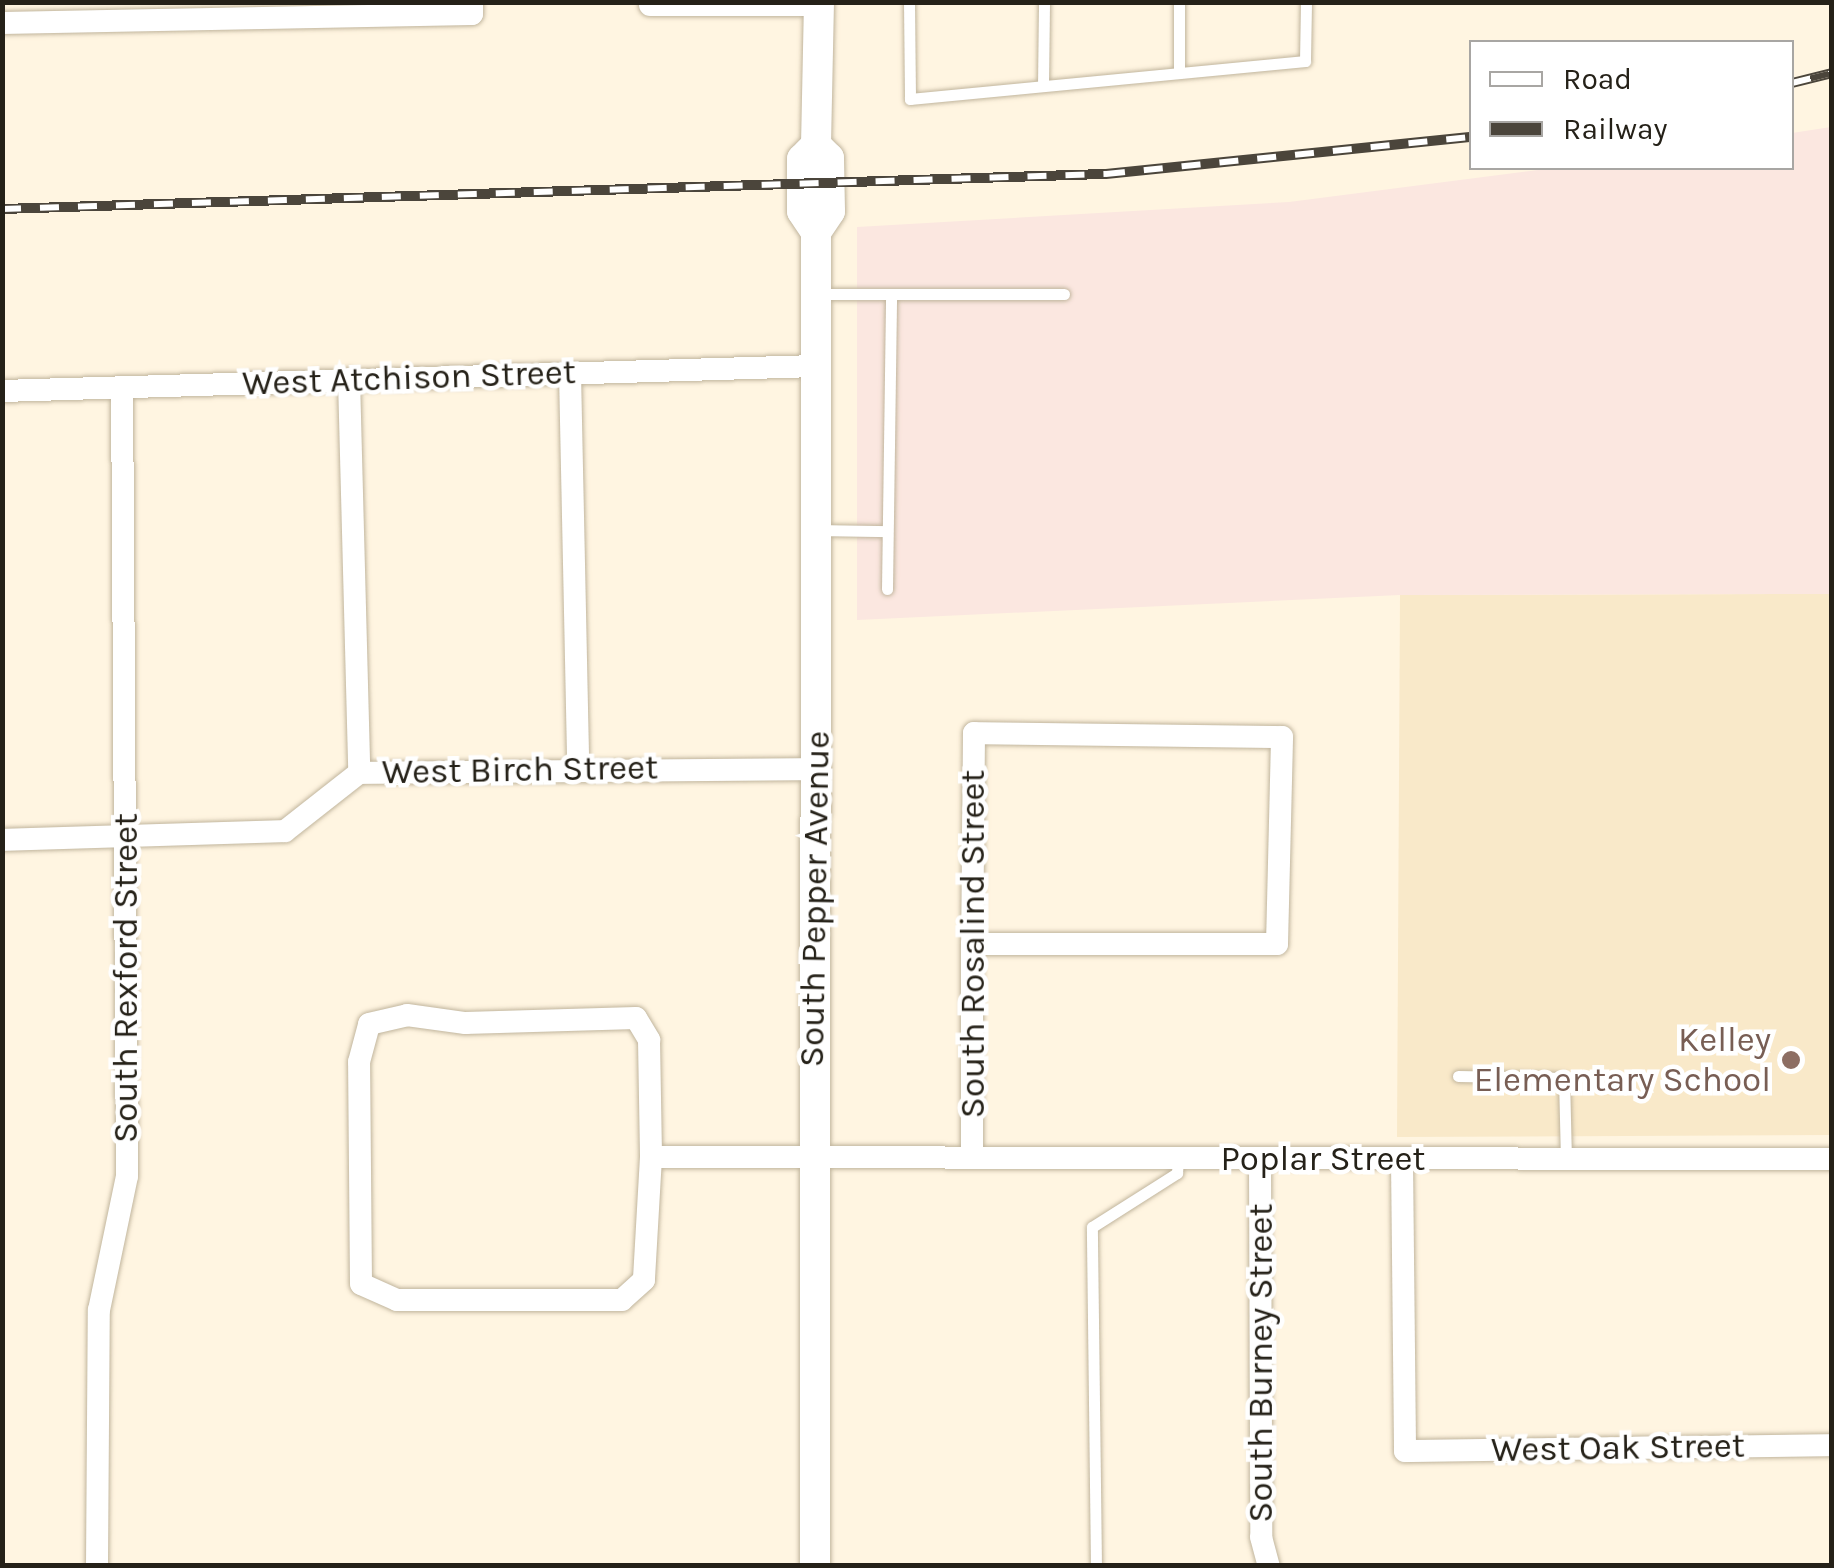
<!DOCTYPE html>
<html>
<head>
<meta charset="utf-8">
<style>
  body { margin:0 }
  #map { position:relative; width:1834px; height:1568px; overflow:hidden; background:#fff5e1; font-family:Karla,sans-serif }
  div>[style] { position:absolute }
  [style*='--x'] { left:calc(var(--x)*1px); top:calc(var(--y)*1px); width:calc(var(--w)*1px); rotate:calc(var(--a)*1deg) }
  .built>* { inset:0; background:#f9e9c9 }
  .industrial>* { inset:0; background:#fbe7e0 }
  .roads { filter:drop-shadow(0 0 2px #c1b59d) drop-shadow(0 0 2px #c1b59d) }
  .lane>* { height:11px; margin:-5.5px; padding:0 5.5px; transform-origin:5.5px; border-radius:5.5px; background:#fff }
  .street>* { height:22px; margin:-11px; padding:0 11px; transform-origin:11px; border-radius:11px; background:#fff }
  .secondary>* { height:30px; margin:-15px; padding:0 15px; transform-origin:15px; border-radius:15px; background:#fff }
  .rail>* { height:10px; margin-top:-5px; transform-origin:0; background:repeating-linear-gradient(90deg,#fff 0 19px,#4b453b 0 38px); box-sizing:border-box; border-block:2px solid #4b453b }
  .dots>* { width:28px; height:28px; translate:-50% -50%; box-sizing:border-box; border:5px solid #fff; border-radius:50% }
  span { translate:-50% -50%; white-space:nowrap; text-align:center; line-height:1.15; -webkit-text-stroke:9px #fff; paint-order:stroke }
  .street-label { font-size:35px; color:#252118 }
  .education-label { font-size:35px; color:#785e54 }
  .right { translate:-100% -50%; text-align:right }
  .frame { position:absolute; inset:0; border:5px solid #252118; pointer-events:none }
  .legend { position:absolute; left:1469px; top:40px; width:325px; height:130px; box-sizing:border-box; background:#fff; border:2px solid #a8a6a3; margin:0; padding:12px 18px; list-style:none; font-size:30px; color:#252118 }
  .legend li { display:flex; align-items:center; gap:20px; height:50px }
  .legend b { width:50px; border:2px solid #a8a6a3 }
</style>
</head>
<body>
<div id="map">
  <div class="built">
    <i style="clip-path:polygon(1831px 594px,1831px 1135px,1397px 1137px,1400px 595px)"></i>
  </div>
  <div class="industrial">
    <i style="clip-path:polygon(1831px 127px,1831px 594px,1400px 595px,857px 620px,857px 227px,1289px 202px,1554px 168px,1792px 168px,1792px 133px)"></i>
  </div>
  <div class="roads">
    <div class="lane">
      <i style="--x:909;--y:2;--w:97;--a:89.4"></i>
      <i style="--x:910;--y:99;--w:397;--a:-5.5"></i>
      <i style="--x:1305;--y:61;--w:59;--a:-89"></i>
      <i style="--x:1179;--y:2;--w:71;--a:90"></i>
      <i style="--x:1043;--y:86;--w:84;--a:-89.3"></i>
      <i style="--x:816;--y:294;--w:248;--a:0"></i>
      <i style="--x:820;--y:530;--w:67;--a:0.9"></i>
      <i style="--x:887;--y:589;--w:295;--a:-89.2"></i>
      <i style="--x:1458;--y:1076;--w:106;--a:1.1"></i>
      <i style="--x:1564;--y:1078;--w:82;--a:88.6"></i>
      <i style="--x:1096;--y:1566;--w:339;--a:-90.7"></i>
      <i style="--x:1092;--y:1227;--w:101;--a:-32.4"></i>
      <i style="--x:1177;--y:1173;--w:15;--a:-86"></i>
    </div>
    <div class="street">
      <i style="--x:650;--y:5;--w:169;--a:0"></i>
      <i style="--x:2;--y:23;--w:470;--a:-1.1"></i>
      <i style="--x:472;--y:14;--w:12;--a:-90"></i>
      <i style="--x:570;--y:373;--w:394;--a:88.8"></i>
      <i style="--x:349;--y:379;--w:394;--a:88.5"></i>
      <i style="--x:2;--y:391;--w:814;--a:-1.76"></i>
      <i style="--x:2;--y:840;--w:283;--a:-1.8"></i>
      <i style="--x:285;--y:831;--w:94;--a:-38.1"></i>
      <i style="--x:359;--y:773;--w:458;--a:-0.5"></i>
      <i style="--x:972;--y:944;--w:305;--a:0"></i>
      <i style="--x:1277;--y:944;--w:207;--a:-88.6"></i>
      <i style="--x:1282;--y:737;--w:308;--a:-179.3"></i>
      <i style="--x:974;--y:733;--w:211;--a:90.5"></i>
      <i style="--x:972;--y:944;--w:211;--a:90"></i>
      <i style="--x:407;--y:1015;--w:59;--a:7.9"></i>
      <i style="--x:465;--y:1023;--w:171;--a:-1.7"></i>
      <i style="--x:636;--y:1018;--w:26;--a:59"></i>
      <i style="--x:649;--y:1040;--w:117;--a:89"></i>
      <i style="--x:651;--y:1157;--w:123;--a:93.3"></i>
      <i style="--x:644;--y:1280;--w:30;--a:138"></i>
      <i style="--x:622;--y:1300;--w:225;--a:180"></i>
      <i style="--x:397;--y:1300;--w:39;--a:-156"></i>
      <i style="--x:361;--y:1284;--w:222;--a:-90.5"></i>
      <i style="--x:359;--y:1062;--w:39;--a:-75"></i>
      <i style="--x:369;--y:1024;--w:39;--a:-13"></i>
      <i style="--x:651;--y:1157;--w:1181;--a:0.1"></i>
      <i style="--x:1260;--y:1160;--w:377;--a:89.8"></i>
      <i style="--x:1261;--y:1537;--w:30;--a:75"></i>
      <i style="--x:1402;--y:1160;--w:291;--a:89.4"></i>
      <i style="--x:1405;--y:1451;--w:427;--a:-0.8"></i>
      <i style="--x:97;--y:1566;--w:256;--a:-89.6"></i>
      <i style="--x:99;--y:1310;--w:137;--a:-78.2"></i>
      <i style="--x:127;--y:1176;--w:789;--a:-90.36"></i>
    </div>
    <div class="secondary">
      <i style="--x:816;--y:232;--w:25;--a:-56"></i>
      <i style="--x:830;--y:211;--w:53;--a:-91.1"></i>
      <i style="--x:829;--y:158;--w:18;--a:-135"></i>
      <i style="--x:816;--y:145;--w:143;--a:-88.8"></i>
      <i style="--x:815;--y:1566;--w:1334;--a:-89.96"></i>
      <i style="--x:816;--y:232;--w:25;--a:-124"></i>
      <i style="--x:802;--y:211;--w:52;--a:-90"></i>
      <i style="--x:802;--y:159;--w:20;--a:-45"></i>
    </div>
  </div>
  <div class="rail">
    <i style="--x:1792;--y:83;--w:41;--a:-14"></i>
    <i style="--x:2;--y:209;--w:1105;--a:-1.82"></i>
    <i style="--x:1106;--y:174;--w:368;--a:-5.8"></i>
  </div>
  <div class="dots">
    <i style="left:1791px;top:1060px;background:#8d6e63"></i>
  </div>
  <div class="street-label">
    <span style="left:409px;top:378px;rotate:-2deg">West Atchison Street</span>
    <span style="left:520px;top:770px;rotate:-1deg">West Birch Street</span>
    <span style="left:815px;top:899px;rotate:-89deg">South Pepper Avenue</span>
    <span style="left:973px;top:944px;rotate:-90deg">South Rosalind Street</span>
    <span style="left:126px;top:978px;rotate:-90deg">South Rexford Street</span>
    <span style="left:1323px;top:1159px">Poplar Street</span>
    <span style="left:1261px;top:1363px;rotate:-90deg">South Burney Street</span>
    <span style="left:1618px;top:1448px;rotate:-1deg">West Oak Street</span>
  </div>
  <div class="education-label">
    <span class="right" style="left:1771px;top:1060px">Kelley<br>Elementary School</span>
  </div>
  <div class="frame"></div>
  <ul class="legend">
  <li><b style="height:12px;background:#fff"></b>Road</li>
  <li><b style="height:12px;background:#4b453b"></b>Railway</li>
  </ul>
</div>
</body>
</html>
